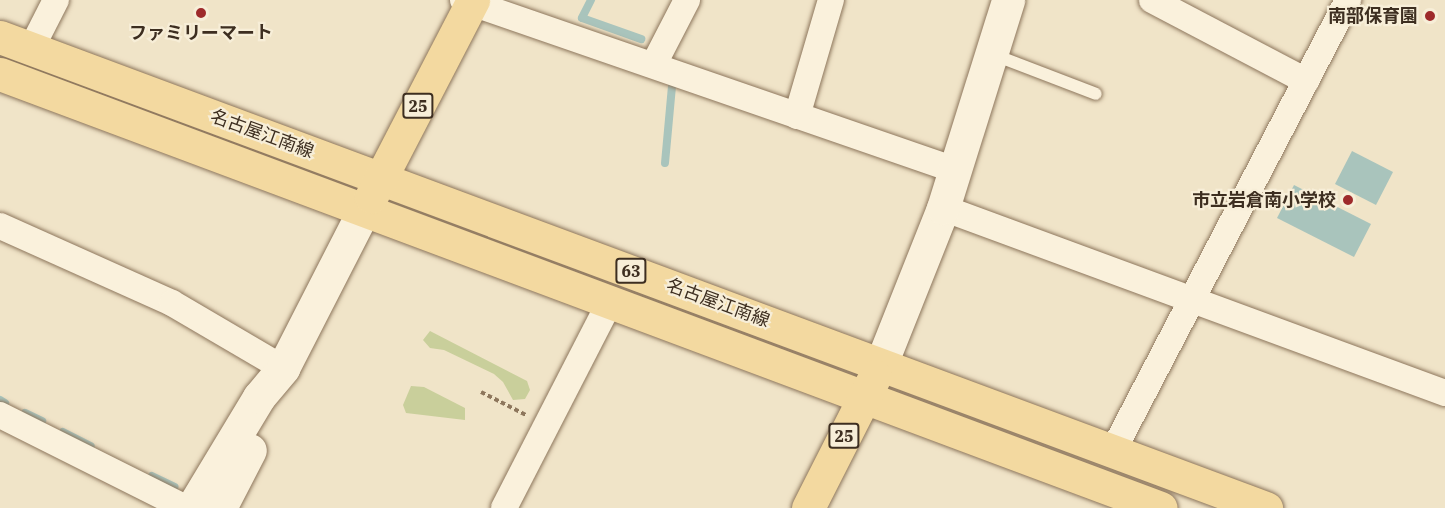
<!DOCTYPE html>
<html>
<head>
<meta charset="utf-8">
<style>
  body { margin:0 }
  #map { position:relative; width:1445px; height:508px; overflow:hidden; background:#f0e4c8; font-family:"IBM Plex Serif","Noto Sans JP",serif }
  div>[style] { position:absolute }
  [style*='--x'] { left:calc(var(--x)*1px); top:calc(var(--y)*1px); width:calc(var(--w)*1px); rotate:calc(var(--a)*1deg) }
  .green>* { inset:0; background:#c9cf9b }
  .water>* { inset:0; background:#a9c4bc }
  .stream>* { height:8px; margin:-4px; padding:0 4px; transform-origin:4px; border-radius:4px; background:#a9c4bc }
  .path>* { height:4px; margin-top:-2px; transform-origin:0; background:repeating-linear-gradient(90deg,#8d765c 0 4.5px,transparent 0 7.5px) }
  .roads { filter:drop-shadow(0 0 2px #8d765c) drop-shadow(0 0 2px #8d765c) }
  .lane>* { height:12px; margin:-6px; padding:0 6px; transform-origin:6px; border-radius:6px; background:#faf1dc }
  .street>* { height:26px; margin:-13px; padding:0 13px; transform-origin:13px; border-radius:13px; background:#faf1dc }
  .secondary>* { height:33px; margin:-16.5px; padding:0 16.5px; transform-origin:16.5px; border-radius:16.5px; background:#faf1dc }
  .primary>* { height:33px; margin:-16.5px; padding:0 16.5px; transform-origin:16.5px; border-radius:16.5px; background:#f3d9a0 }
  .dots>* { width:16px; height:16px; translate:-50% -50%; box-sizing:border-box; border:3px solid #f7eed8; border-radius:50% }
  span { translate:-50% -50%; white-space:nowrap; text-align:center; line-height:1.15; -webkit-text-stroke:4.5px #f7eed8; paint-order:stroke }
  .shield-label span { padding:2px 4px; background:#f7eed8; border:2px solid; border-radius:4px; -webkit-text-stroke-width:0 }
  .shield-label { font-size:16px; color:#3d2e20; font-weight:700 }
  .poi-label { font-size:18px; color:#3d2e20; font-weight:700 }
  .right { translate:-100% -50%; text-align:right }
  .street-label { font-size:18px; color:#3d2e20 }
</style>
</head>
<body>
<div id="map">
  <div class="green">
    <i style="clip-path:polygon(430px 331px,527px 381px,530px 390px,525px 399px,513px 400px,503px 382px,494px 374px,444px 350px,430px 348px,423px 340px)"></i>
    <i style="clip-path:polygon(411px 386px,424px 387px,465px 408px,465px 420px,406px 413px,403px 405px)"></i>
  </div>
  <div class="water">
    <i style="clip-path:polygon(1352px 151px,1393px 172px,1376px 205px,1335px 184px)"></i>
    <i style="clip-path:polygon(1294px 185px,1371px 224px,1354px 257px,1277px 218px)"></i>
  </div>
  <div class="stream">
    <i style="--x:591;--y:0;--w:20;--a:117"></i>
    <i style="--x:582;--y:18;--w:63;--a:19.6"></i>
    <i style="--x:665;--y:163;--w:77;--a:-84.8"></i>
    <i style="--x:0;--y:400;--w:6;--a:31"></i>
    <i style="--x:25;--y:413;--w:19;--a:25"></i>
    <i style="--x:63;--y:432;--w:31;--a:27"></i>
    <i style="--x:152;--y:476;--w:25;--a:26"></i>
  </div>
  <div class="path">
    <i style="--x:481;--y:392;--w:51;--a:27.1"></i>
  </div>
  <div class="roads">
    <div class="lane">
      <i style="--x:992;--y:54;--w:111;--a:21"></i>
    </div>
    <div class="street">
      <i style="--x:463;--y:0;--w:521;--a:19.06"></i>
      <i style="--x:1152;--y:0;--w:174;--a:27.7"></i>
      <i style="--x:31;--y:49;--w:55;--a:-63"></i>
      <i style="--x:654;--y:64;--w:72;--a:-62.7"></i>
      <i style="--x:797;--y:116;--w:121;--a:-73.7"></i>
      <i style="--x:943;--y:208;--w:535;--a:20.23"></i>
      <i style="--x:0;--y:226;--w:188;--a:24.1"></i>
      <i style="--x:172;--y:303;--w:129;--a:30.4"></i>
      <i style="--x:0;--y:415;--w:208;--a:26.6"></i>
      <i style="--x:1113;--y:451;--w:509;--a:-62.48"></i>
      <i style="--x:504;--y:508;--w:229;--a:-62.8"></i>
    </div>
    <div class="secondary">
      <i style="--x:881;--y:364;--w:168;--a:-68.3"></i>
      <i style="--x:943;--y:208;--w:218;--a:-72.6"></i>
      <i style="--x:192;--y:508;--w:130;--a:-58.9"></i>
      <i style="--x:259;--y:397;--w:38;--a:-50"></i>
      <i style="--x:283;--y:368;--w:175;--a:-62.9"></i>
      <i style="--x:220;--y:508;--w:65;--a:-62.7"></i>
    </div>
    <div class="primary">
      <i style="--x:0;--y:37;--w:1351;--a:20.41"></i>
      <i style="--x:0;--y:74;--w:1239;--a:20.5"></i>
      <i style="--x:371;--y:197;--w:222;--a:-62.6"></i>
      <i style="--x:808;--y:508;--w:148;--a:-63.1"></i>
    </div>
  </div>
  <div class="dots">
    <i style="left:201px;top:13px;background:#9e2a2b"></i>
    <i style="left:1430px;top:16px;background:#9e2a2b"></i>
    <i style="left:1348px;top:200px;background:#9e2a2b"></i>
  </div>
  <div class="shield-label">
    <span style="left:418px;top:106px">25</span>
    <span style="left:631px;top:271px">63</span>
    <span style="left:844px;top:436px">25</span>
  </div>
  <div class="poi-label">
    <span class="right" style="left:1418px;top:16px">南部保育園</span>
    <span style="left:201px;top:33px">ファミリーマート</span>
    <span class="right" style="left:1336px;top:200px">市立岩倉南小学校</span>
  </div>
  <div class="street-label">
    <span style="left:262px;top:134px;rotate:20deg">名古屋江南線</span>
    <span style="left:718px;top:303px;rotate:20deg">名古屋江南線</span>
  </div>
</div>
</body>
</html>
